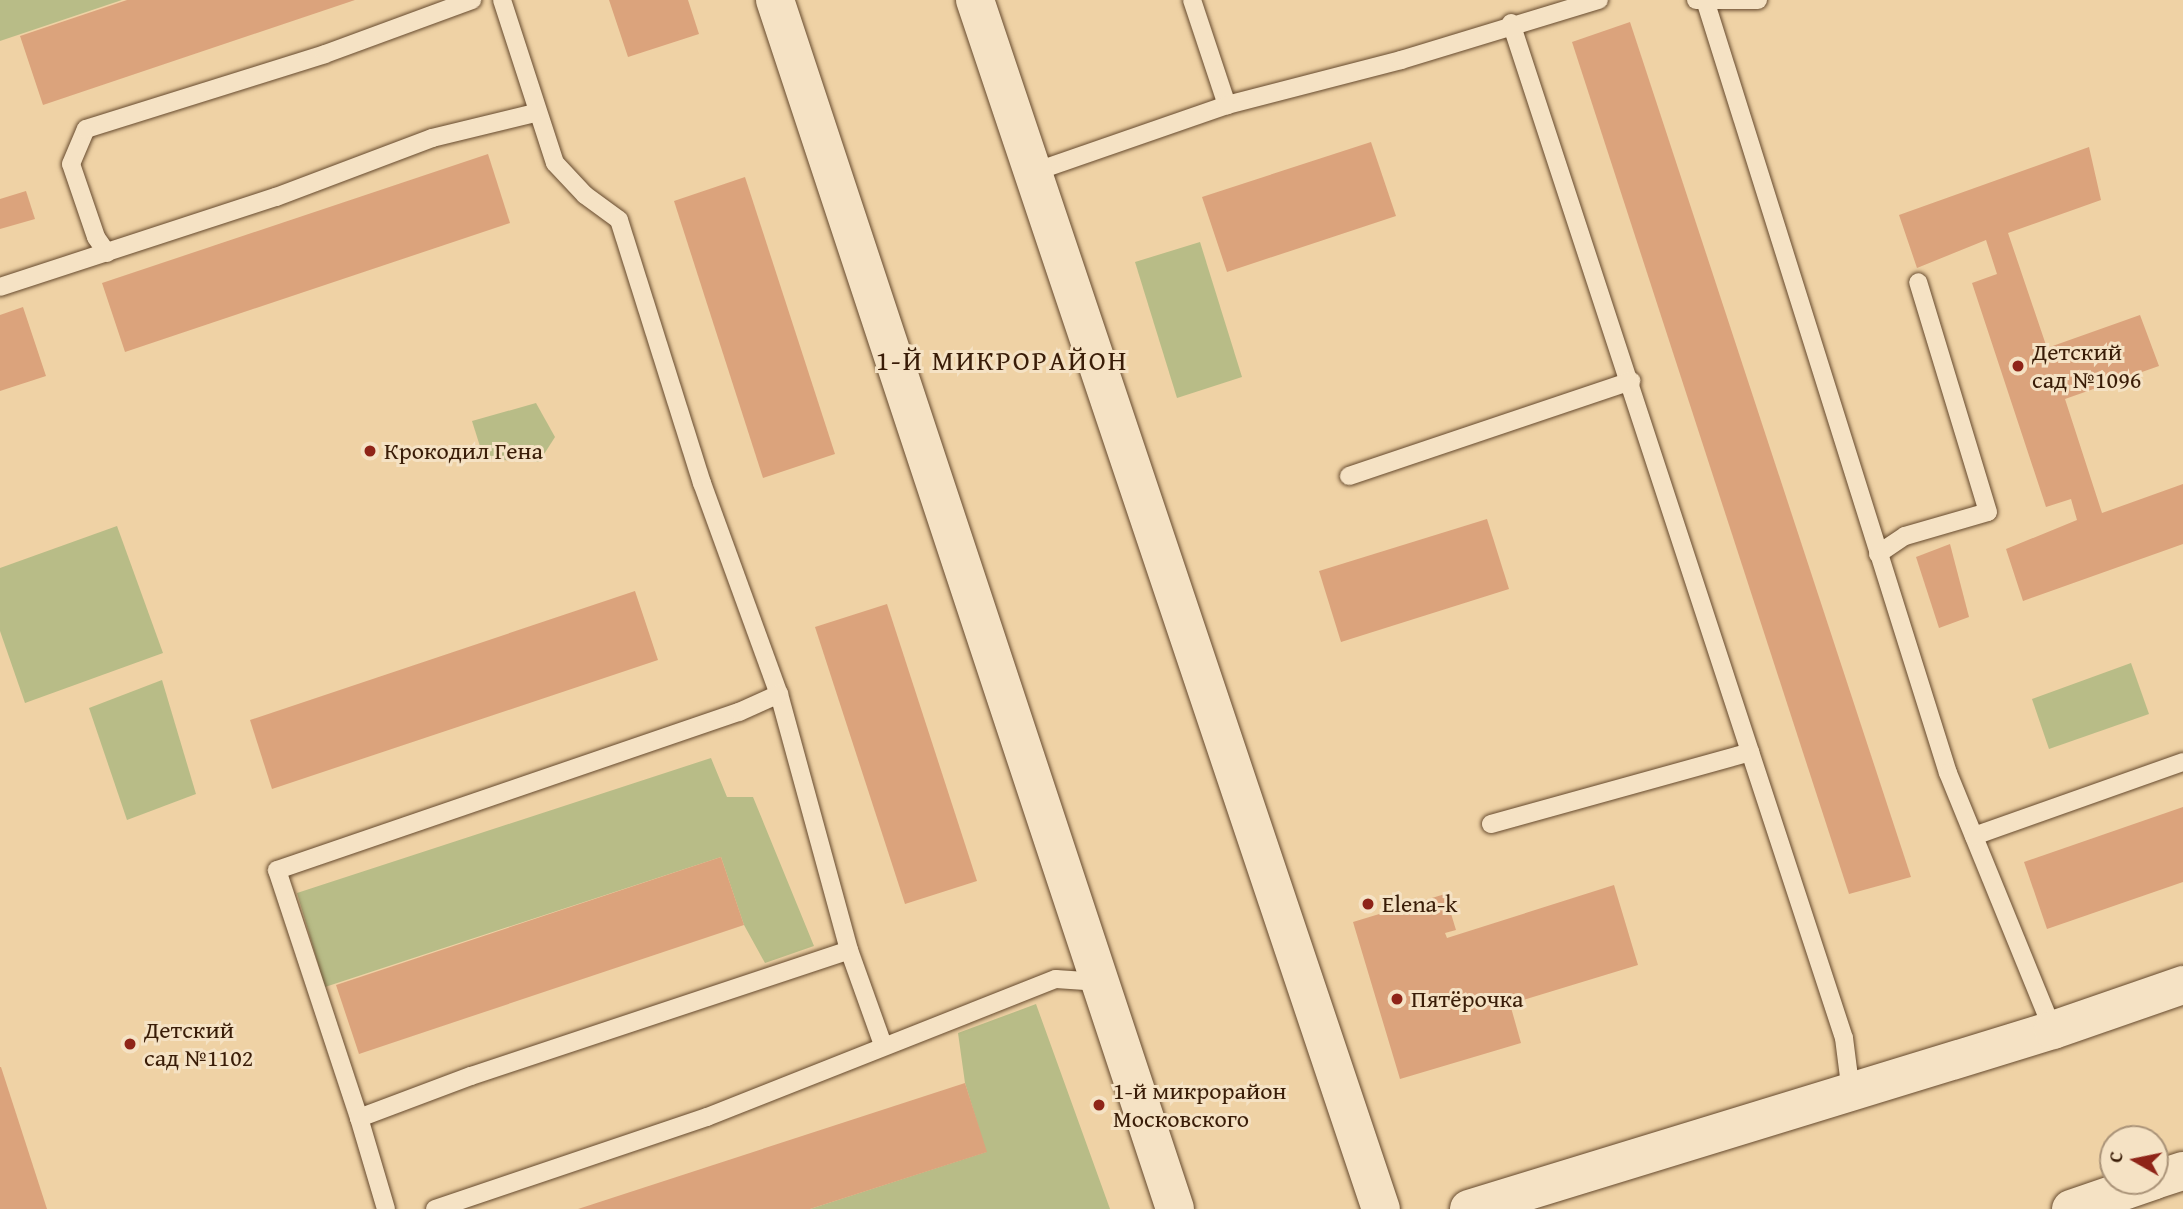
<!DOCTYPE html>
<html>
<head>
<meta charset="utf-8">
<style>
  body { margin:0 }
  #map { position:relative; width:2183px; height:1209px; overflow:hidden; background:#efd2a5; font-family:"Gentium Book Plus",serif }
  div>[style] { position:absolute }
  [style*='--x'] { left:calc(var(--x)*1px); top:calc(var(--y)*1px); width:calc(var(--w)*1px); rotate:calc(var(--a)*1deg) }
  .green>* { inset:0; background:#b8bc87 }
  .building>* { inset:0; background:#dba37c }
  .roads { filter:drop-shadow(0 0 2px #664a2e) drop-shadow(0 0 2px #664a2e) }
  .lane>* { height:18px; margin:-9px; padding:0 9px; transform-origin:9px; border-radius:9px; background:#f5e2c4 }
  .secondary>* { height:38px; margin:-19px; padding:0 19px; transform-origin:19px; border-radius:19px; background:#f5e2c4 }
  .dots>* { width:19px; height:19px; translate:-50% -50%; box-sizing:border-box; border:4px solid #f5e2c4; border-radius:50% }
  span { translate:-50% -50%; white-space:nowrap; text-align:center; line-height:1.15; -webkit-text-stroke:6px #f5e2c4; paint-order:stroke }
  .poi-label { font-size:24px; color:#391c07 }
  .left { translate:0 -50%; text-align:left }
  .quarter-label { font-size:28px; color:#391c07; letter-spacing:2px }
  .north { position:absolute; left:2099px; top:1125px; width:70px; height:70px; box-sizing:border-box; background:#f5e2c4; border:2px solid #aa9378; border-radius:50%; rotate:279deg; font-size:19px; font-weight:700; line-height:28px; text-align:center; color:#391c07 }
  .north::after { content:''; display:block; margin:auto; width:24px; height:32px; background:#8f2418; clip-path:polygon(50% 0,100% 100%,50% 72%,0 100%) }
</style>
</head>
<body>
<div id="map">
  <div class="green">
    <i style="clip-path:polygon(0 0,122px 0,0 41px)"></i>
    <i style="clip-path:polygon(1200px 242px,1242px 377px,1177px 398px,1135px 262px)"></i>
    <i style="clip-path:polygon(536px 403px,555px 437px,539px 462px,484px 459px,472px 421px)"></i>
    <i style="clip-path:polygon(117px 526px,163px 653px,25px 703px,0 631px,0 568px)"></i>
    <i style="clip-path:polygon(2131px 663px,2149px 714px,2049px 749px,2032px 699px)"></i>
    <i style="clip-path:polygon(162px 680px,196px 794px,127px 820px,89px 708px)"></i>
    <i style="clip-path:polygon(711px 758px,727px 797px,753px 797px,814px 946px,765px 963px,744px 925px,721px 857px,325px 987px,297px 893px)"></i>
    <i style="clip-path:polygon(1036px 1004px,1110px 1209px,810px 1209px,986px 1152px,965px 1083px,958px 1033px)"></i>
  </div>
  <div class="building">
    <i style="clip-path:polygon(127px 0,355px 0,43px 105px,20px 36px)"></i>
    <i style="clip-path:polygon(609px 0,688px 0,699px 34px,628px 57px)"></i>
    <i style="clip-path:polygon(1630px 22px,1911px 877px,1849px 894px,1572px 42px)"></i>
    <i style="clip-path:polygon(1371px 142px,1396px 216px,1227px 272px,1202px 197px)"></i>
    <i style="clip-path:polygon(2089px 147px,2101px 200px,2008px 233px,2047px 348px,2140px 315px,2159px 366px,2065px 399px,2102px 513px,2183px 484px,2183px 544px,2023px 601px,2006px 549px,2077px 520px,2071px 499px,2046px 507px,1972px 283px,1997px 274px,1986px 240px,1917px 268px,1899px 215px)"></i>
    <i style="clip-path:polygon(488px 154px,510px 223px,125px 352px,102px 283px)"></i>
    <i style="clip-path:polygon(745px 177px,835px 454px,763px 478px,674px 201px)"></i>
    <i style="clip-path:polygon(26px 191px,35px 219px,0 229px,0 199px)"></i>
    <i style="clip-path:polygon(23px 307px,46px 376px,0 391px,0 315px)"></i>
    <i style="clip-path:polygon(1487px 519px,1509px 589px,1341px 642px,1319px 571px)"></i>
    <i style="clip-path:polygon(1950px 544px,1969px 617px,1939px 628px,1916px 557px)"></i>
    <i style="clip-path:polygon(635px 591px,658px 660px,272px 789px,250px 720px)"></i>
    <i style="clip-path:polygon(887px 604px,977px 881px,905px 904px,815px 627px)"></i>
    <i style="clip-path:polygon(2183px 807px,2183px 882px,2047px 929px,2024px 862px)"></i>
    <i style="clip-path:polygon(721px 857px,744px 925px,359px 1054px,336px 985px)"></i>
    <i style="clip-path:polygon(1614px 885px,1638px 965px,1510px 1004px,1521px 1043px,1400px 1079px,1353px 922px,1445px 894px,1456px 930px,1445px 933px,1447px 938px)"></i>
    <i style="clip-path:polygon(0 1067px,1px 1067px,47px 1209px,0 1209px)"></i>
    <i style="clip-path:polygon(965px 1083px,987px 1152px,810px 1209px,578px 1209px)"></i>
  </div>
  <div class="roads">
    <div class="lane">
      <i style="--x:502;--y:0;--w:171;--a:72"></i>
      <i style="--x:555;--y:163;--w:44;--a:46.8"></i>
      <i style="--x:585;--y:195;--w:42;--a:36.3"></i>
      <i style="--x:619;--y:220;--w:276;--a:72.5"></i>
      <i style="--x:702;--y:483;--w:225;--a:70"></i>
      <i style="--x:779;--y:694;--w:265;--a:74.7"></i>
      <i style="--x:849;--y:950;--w:101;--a:70.3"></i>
      <i style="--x:1192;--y:0;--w:111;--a:71.6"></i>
      <i style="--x:1696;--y:0;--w:62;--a:0"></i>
      <i style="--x:1705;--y:0;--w:810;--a:72.55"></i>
      <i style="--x:1948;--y:773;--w:278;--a:67.8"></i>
      <i style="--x:1511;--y:23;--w:1068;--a:71.84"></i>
      <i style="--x:1844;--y:1038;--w:55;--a:82.7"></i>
      <i style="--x:1031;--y:173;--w:207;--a:-19.1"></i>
      <i style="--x:1227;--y:105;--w:180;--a:-14.5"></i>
      <i style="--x:1401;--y:60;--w:207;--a:-16.9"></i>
      <i style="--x:107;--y:253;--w:19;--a:-125"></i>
      <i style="--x:96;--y:237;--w:77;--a:-108.9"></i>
      <i style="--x:71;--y:164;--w:38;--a:-67"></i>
      <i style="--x:86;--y:129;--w:250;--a:-17.4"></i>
      <i style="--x:325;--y:54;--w:157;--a:-20.2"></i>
      <i style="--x:0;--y:287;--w:290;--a:-18.1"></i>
      <i style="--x:276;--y:197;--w:167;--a:-20.7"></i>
      <i style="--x:432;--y:138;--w:106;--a:-13.6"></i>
      <i style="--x:1349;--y:476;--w:298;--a:-18.6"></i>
      <i style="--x:1878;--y:554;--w:32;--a:-34"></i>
      <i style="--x:1905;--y:536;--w:86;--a:-16.1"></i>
      <i style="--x:1988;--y:512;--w:240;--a:-106.9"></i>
      <i style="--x:1491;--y:824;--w:269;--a:-15.5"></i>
      <i style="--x:1974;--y:836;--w:222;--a:-19.5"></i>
      <i style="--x:359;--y:1118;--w:261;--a:-108.3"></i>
      <i style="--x:277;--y:870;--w:488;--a:-18.9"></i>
      <i style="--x:739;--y:712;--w:44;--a:-24.2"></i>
      <i style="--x:386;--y:1209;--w:95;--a:-106.5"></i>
      <i style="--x:359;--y:1118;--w:120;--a:-20.6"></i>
      <i style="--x:471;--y:1076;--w:398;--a:-18.4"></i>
      <i style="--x:435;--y:1209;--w:287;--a:-18.7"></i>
      <i style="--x:707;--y:1117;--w:375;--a:-21.6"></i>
      <i style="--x:1056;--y:979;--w:44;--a:3.9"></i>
    </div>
    <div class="secondary">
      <i style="--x:775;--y:0;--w:1273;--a:71.69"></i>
      <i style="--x:975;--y:0;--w:1275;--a:71.44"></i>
      <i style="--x:2155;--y:1180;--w:29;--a:-18"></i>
      <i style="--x:1469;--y:1209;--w:611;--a:-17.04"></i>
      <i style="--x:2053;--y:1030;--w:138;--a:-19.1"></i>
      <i style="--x:2071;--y:1209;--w:87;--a:-18.9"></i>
    </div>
  </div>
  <div class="dots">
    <i style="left:2018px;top:366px;background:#8f2418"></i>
    <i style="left:370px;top:451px;background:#8f2418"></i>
    <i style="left:1368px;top:904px;background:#8f2418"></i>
    <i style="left:1397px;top:999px;background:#8f2418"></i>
    <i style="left:130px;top:1044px;background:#8f2418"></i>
    <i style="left:1099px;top:1105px;background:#8f2418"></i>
  </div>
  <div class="poi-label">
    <span class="left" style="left:2032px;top:366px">Детский<br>сад №1096</span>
    <span class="left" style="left:384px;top:451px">Крокодил Гена</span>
    <span class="left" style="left:1382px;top:904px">Elena-k</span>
    <span class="left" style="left:1411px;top:999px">Пятёрочка</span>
    <span class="left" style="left:144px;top:1044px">Детский<br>сад №1102</span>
    <span class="left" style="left:1113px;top:1105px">1-й микрорайон<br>Московского</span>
  </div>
  <div class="quarter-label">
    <span style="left:1002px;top:360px">1-Й МИКРОРАЙОН</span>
  </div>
  <div class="north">С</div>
</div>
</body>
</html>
